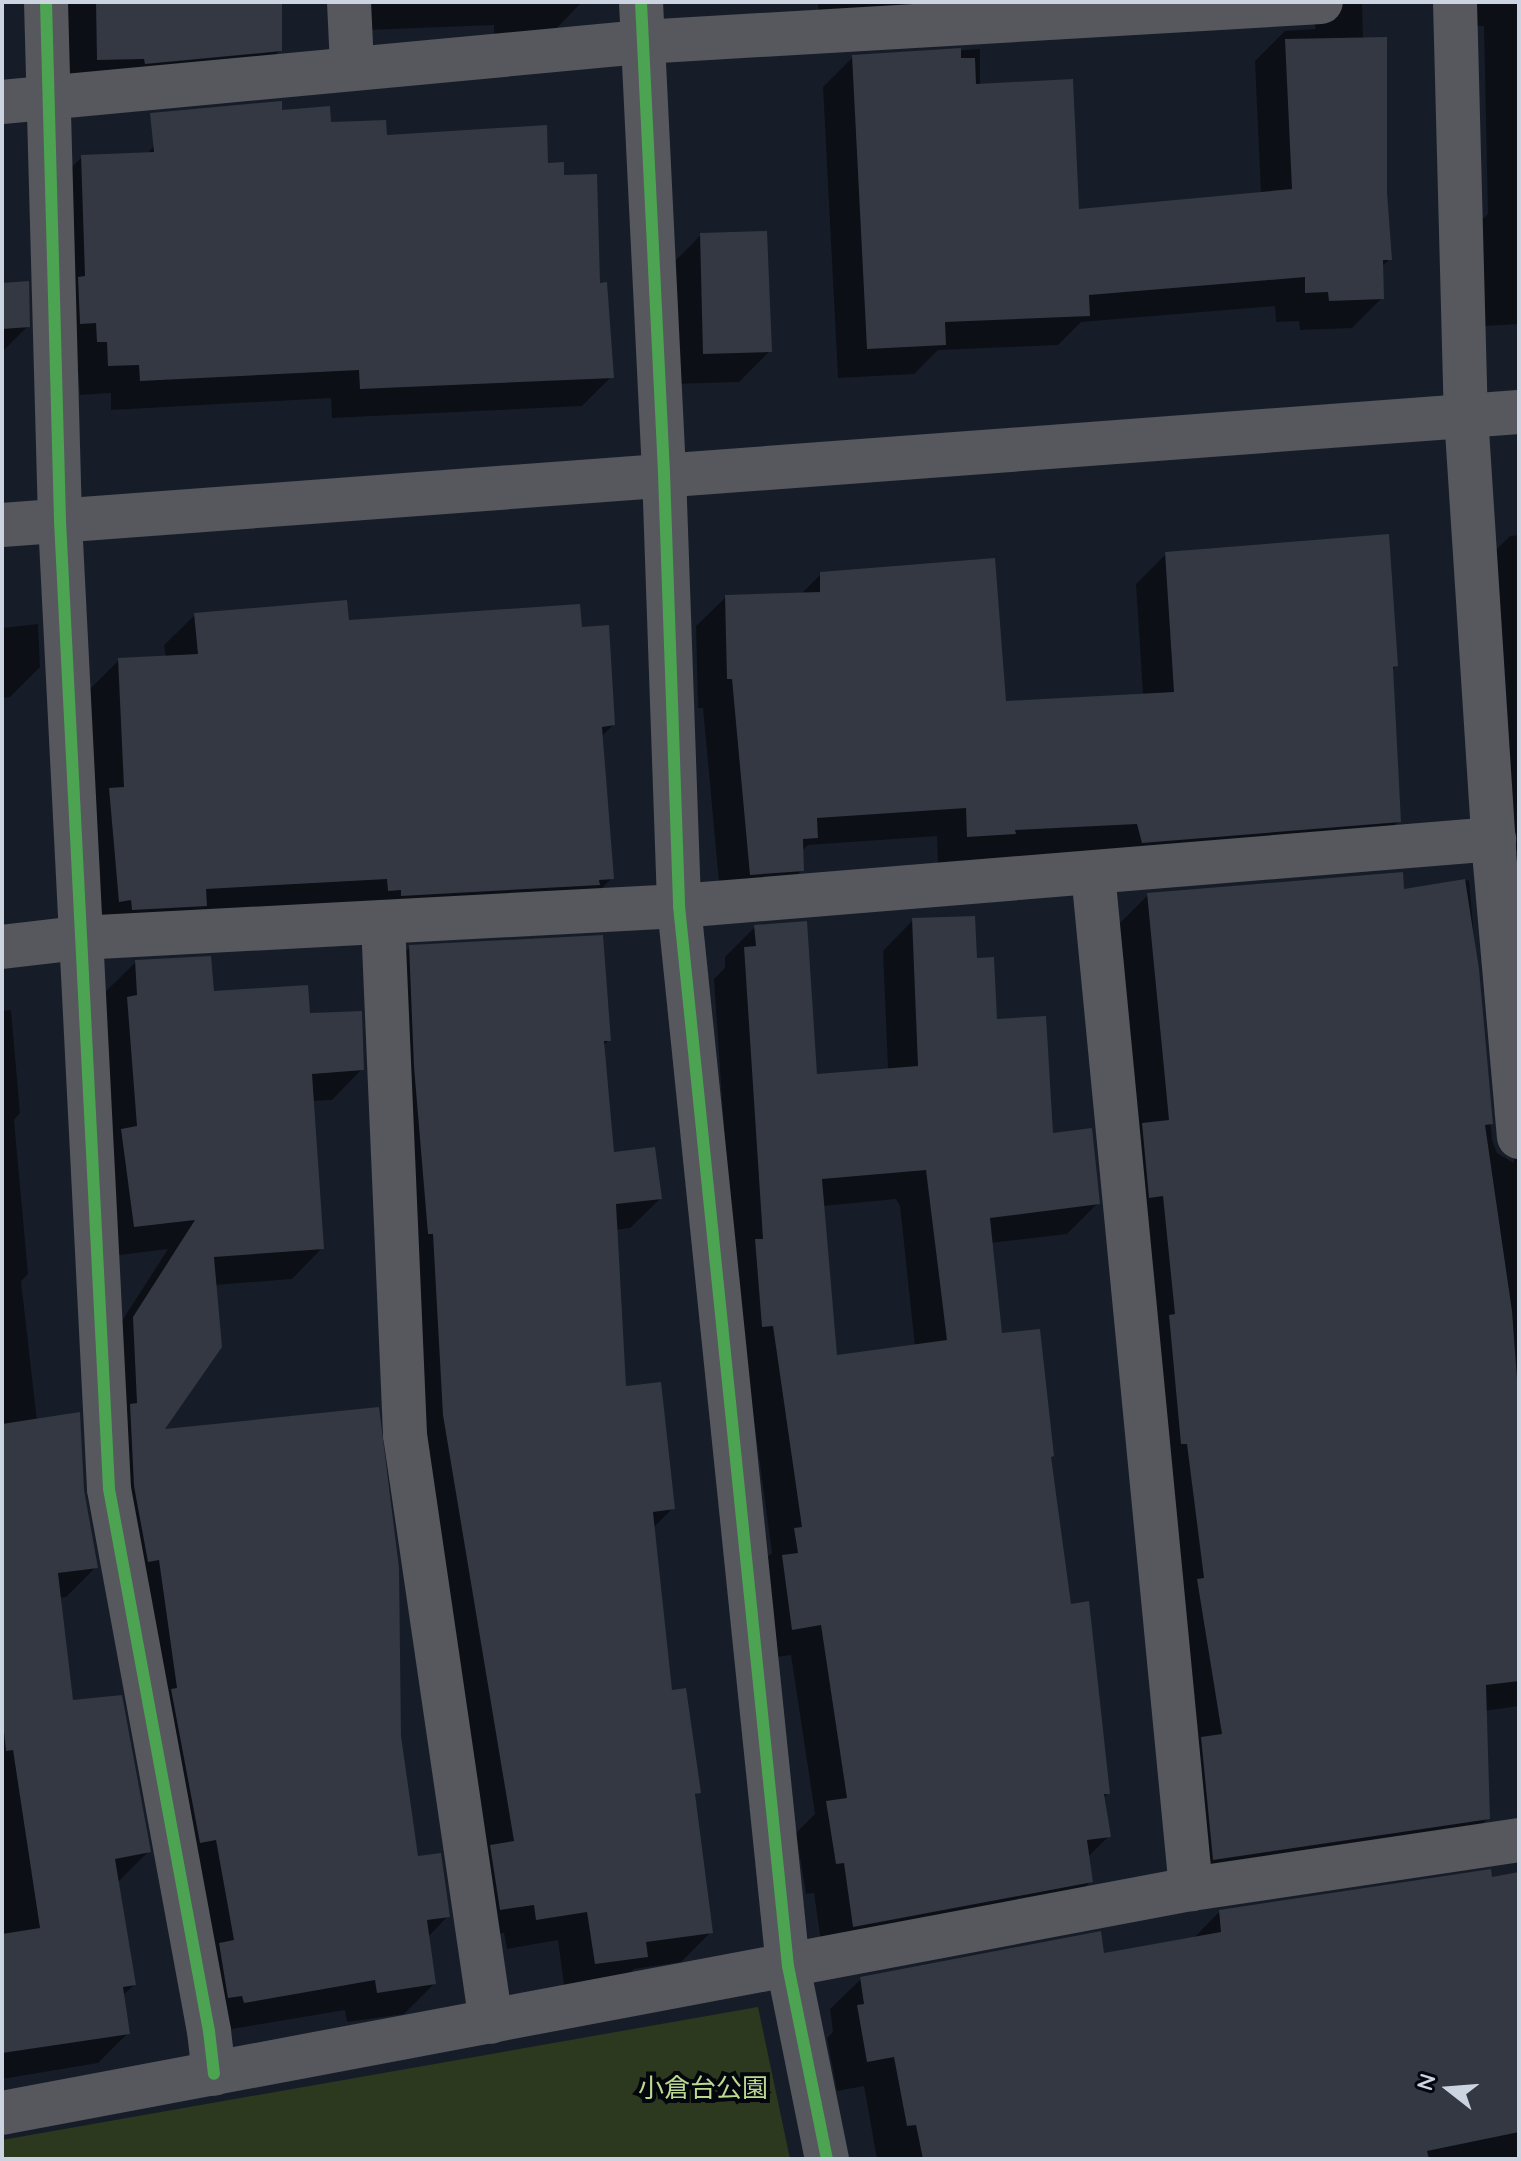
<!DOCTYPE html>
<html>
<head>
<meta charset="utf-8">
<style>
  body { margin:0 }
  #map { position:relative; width:1521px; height:2161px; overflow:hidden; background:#171d28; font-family:Quicksand,"Noto Sans JP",sans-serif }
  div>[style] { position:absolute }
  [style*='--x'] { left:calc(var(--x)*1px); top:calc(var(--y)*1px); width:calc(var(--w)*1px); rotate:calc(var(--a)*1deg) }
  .green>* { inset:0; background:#2d391e }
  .shadow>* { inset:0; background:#0007 }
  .building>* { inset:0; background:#333842 }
  .minor>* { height:44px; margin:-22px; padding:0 22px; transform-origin:22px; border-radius:22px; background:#56585e }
  .tertiary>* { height:44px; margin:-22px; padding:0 22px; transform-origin:22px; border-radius:22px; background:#56585e }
  .cycleway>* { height:12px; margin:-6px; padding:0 6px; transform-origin:6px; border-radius:6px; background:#4ca352 }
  span { translate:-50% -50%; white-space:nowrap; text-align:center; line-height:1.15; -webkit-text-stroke:8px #03060d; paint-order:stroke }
  .park-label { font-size:26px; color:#bad98f }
  .frame { position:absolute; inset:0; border:4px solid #ccd3e1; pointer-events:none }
  .north { position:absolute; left:1409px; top:2049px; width:80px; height:80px; -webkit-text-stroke:6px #03060d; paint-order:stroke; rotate:287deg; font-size:22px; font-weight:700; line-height:32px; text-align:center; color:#ccd3e1 }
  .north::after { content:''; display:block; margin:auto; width:28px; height:36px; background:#ccd3e1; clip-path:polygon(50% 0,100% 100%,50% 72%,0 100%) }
</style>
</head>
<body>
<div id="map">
  <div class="green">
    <i style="clip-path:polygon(758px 2007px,790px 2159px,2px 2159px,2px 2140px)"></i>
  </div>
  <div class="shadow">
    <i style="clip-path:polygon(46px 2px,280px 2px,280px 50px,249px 81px,67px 86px)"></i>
    <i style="clip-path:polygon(367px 2px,580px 2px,580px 4px,552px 33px,494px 35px,494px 25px,368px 30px)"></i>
    <i style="clip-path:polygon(818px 2px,1089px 2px,820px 34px)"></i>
    <i style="clip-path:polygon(1220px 2px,1362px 2px,1363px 39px,1385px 192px,1390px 259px,1381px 267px,1382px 298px,1352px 328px,1300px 330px,1299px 321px,1276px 322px,1275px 306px,1081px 322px,1058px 345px,938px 350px,914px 374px,838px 378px,823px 87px,853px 57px,980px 49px,980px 86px,1078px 211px,1261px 194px,1255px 61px,1285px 31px,1316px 29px,1312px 18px)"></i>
    <i style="clip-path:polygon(1477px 2px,1519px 2px,1519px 324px,1484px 326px,1480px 222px,1488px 214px,1484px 26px,1477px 26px)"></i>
    <i style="clip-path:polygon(385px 137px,546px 165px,562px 177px,598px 285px,611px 377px,582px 406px,332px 418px,331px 398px,111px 410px,111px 393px,80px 395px,78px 370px,69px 370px,53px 186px,82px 157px,146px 155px,154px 146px)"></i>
    <i style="clip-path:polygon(701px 235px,770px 351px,739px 382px,673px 384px,670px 266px)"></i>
    <i style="clip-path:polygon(2px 285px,28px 326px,2px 352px)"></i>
    <i style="clip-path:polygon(1519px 535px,1519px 1706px,1484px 1711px,1488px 1818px,1457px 1849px,1184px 1890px,1118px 925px,1148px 895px,1402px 891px,1469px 880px,1492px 1140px,1497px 1153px,1514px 1163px,1491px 902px,1480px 566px,1510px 536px)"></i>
    <i style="clip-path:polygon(1166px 554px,1396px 666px,1392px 670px,1399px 821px,1369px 850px,938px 866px,937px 836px,808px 845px,801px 852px,802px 870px,773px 899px,721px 904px,703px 708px,698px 708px,696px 626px,726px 597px,800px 595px,821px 574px,1004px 703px,1143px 695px,1136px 584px)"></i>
    <i style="clip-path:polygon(195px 615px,580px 629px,613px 725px,601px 737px,612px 878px,581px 909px,102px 940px,88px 691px,119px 660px,166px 658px,164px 645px)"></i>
    <i style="clip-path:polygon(38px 624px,40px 667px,10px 697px,2px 698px,2px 628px)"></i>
    <i style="clip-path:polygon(evenodd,913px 920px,975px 960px,995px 1021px,1051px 1135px,1098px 1203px,1067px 1234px,990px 1243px,1000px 1335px,1050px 1458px,1070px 1607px,1108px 1793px,1103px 1798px,1109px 1836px,1088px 1857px,1091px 1881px,1061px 1912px,823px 1956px,814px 1893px,806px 1894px,796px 1833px,815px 1814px,791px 1655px,762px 1659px,764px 1560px,772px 1553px,733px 1264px,714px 979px,725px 968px,725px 957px,755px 927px,816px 1076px,888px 1070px,883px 951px,913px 920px,896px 1199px,900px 1206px,915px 1347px,835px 1358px,823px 1206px,896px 1199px)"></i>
    <i style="clip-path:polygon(410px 947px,609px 1040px,602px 1047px,612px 1154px,660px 1199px,630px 1228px,615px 1230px,624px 1388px,673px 1508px,653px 1528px,670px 1692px,699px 1792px,693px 1797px,711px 1932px,681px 1962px,634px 1969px,616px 1986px,565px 1993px,558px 1940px,507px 1949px,504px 1933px,470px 1938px,414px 1446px,380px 977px)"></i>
    <i style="clip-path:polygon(136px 962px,212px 993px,308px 1016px,362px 1069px,332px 1100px,312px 1101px,322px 1248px,292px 1279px,215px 1285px,160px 1431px,448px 1916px,428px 1937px,434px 1984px,404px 2014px,347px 2022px,345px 2010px,214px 2032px,104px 1349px,168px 1249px,104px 1257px,105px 992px)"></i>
    <i style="clip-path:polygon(11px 1010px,20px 1113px,14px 1120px,28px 1274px,21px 1281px,37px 1421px,82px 1491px,96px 1567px,66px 1597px,59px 1598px,71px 1702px,148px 1852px,117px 1883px,134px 1985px,122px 1996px,128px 2033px,98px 2063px,2px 2079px,2px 1011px)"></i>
    <i style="clip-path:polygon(1519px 1874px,1519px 2159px,877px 2159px,864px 2086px,837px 2091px,827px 2038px,833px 2032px,830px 2009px,861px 1979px,1102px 1955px,1193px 1939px,1219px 1912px)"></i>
  </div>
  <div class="building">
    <i style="clip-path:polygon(96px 2px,282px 2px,282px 51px,145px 64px,144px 59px,97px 60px)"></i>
    <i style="clip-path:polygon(1387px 37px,1387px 192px,1392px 260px,1383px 260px,1384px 299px,1329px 301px,1328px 292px,1305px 293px,1305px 277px,1089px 295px,1090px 316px,945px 322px,946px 345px,867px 349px,852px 55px,961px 48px,961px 58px,975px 58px,976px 84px,1073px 79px,1079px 209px,1292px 189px,1285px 39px)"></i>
    <i style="clip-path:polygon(282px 101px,282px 110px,330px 106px,331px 122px,386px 120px,387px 135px,547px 125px,548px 163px,564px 162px,564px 175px,597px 174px,600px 283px,607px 282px,614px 378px,360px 389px,359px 370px,140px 381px,139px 365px,108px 366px,107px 342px,97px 342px,96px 323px,80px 324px,78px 277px,85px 276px,81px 155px,154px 152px,150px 113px)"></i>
    <i style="clip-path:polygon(767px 231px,772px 352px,703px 354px,700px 233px)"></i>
    <i style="clip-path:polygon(29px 281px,30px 327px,2px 329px,2px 283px)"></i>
    <i style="clip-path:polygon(1389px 534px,1398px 666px,1393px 667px,1401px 822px,1142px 843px,1137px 824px,1015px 830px,1016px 834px,967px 837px,966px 808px,817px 818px,818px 838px,803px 839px,804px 871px,750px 875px,732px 679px,727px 679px,725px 595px,820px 592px,820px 572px,995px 558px,1006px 701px,1174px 692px,1165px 552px)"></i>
    <i style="clip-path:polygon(347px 600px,349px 620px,580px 604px,582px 627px,609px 625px,615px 725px,602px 727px,614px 879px,599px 880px,600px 885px,401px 896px,401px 890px,388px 891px,387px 879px,206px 889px,207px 906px,132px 910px,131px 900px,119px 902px,109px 788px,124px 787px,118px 658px,198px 654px,194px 613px)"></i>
    <i style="clip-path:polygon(1403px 872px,1404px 889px,1465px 879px,1479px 969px,1493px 1124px,1485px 1125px,1512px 1311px,1519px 1406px,1519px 1681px,1486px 1685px,1490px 1819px,1213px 1860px,1201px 1737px,1222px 1734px,1197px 1579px,1204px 1578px,1187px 1444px,1181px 1444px,1169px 1315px,1175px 1314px,1163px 1196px,1149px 1198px,1142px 1123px,1169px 1120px,1147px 893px)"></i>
    <i style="clip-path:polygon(evenodd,975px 916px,977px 958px,994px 957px,997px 1019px,1046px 1016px,1053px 1133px,1092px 1128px,1100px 1204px,990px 1218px,1002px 1333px,1040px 1329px,1054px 1456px,1051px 1457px,1071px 1604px,1089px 1601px,1110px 1794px,1104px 1794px,1111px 1837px,1087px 1840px,1093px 1882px,853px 1927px,844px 1863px,836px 1864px,826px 1801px,847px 1798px,821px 1625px,792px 1630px,782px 1555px,798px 1553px,794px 1528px,802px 1527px,773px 1326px,762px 1327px,755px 1239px,763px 1239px,744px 947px,756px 946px,754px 925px,807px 921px,817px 1074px,918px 1066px,912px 918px,975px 916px,926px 1170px,947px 1340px,837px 1355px,822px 1179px,926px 1170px)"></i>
    <i style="clip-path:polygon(603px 935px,611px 1041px,604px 1041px,614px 1152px,655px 1147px,662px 1199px,616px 1204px,626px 1386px,661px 1382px,675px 1509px,653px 1512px,672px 1690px,686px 1688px,701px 1793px,695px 1794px,713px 1933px,646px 1942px,648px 1957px,595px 1964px,587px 1912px,536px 1920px,534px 1905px,500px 1910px,490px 1845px,514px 1841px,443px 1415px,433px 1234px,428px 1234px,414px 1067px,409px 945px)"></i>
    <i style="clip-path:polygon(211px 956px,214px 991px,308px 985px,310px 1013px,362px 1011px,364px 1070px,312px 1074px,324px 1249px,214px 1257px,222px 1347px,165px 1429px,379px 1407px,399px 1568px,401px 1736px,418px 1856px,441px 1853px,450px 1917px,427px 1920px,436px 1984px,377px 1993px,375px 1980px,244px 2003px,242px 1996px,228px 1998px,219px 1943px,234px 1940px,216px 1840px,200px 1843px,171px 1689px,177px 1688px,159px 1560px,148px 1562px,134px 1486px,130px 1404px,137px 1403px,133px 1317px,195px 1220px,134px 1227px,121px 1129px,137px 1126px,127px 997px,137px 995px,135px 960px)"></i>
    <i style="clip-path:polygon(80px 1412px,84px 1490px,98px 1568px,58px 1573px,73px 1700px,122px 1695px,151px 1852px,115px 1859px,136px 1985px,123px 1987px,130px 2034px,2px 2053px,2px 1934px,40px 1928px,13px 1750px,6px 1751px,2px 1712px,2px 1424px)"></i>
    <i style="clip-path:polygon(1491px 1869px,1492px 1877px,1519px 1872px,1519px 2132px,1427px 2151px,1429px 2159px,923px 2159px,916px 2125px,907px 2126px,894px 2057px,867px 2062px,857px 2005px,864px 2004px,860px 1977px,1101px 1931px,1104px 1953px,1221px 1932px,1219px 1910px)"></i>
  </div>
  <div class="minor">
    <i style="--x:46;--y:2;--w:519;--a:88.45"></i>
    <i style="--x:60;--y:521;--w:969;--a:87.1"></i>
    <i style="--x:109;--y:1489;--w:551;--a:79.55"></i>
    <i style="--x:209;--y:2031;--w:43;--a:83.4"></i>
    <i style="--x:349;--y:2;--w:64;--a:87.3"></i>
    <i style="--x:641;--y:2;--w:472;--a:87.2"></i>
    <i style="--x:664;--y:473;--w:433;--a:88"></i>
    <i style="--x:679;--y:906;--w:1066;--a:84.13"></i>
    <i style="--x:788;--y:1966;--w:197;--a:78.6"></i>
    <i style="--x:1455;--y:2;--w:413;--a:88.5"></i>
    <i style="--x:1466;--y:415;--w:438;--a:86.3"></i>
    <i style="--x:1494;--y:852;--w:286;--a:85"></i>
    <i style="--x:2;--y:102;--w:643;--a:-5.36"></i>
    <i style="--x:642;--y:42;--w:680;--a:-3.37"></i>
    <i style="--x:1093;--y:873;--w:1021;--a:84.49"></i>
    <i style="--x:383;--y:922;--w:513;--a:87.54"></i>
    <i style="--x:405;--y:1435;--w:593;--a:81.67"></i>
    <i style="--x:2;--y:947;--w:78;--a:-6.7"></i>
    <i style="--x:79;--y:938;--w:601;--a:-3.05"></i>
    <i style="--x:679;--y:906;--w:818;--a:-4.7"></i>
    <i style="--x:2;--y:2113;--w:1210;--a:-10.67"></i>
    <i style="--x:1191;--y:1889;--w:332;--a:-8.5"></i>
  </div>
  <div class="tertiary">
    <i style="--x:2;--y:525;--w:1521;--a:-4.26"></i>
  </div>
  <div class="cycleway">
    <i style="--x:46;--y:2;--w:519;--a:88.45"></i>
    <i style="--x:60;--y:521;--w:969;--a:87.1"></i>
    <i style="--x:109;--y:1489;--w:551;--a:79.55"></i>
    <i style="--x:209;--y:2031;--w:43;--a:83.4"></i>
    <i style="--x:641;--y:2;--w:472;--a:87.2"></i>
    <i style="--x:664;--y:473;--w:433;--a:88"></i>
    <i style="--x:679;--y:906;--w:1066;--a:84.13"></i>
    <i style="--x:788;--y:1966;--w:197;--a:78.6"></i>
  </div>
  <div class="park-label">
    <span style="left:703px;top:2088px">小倉台公園</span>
  </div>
  <div class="frame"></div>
  <div class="north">N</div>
</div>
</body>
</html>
